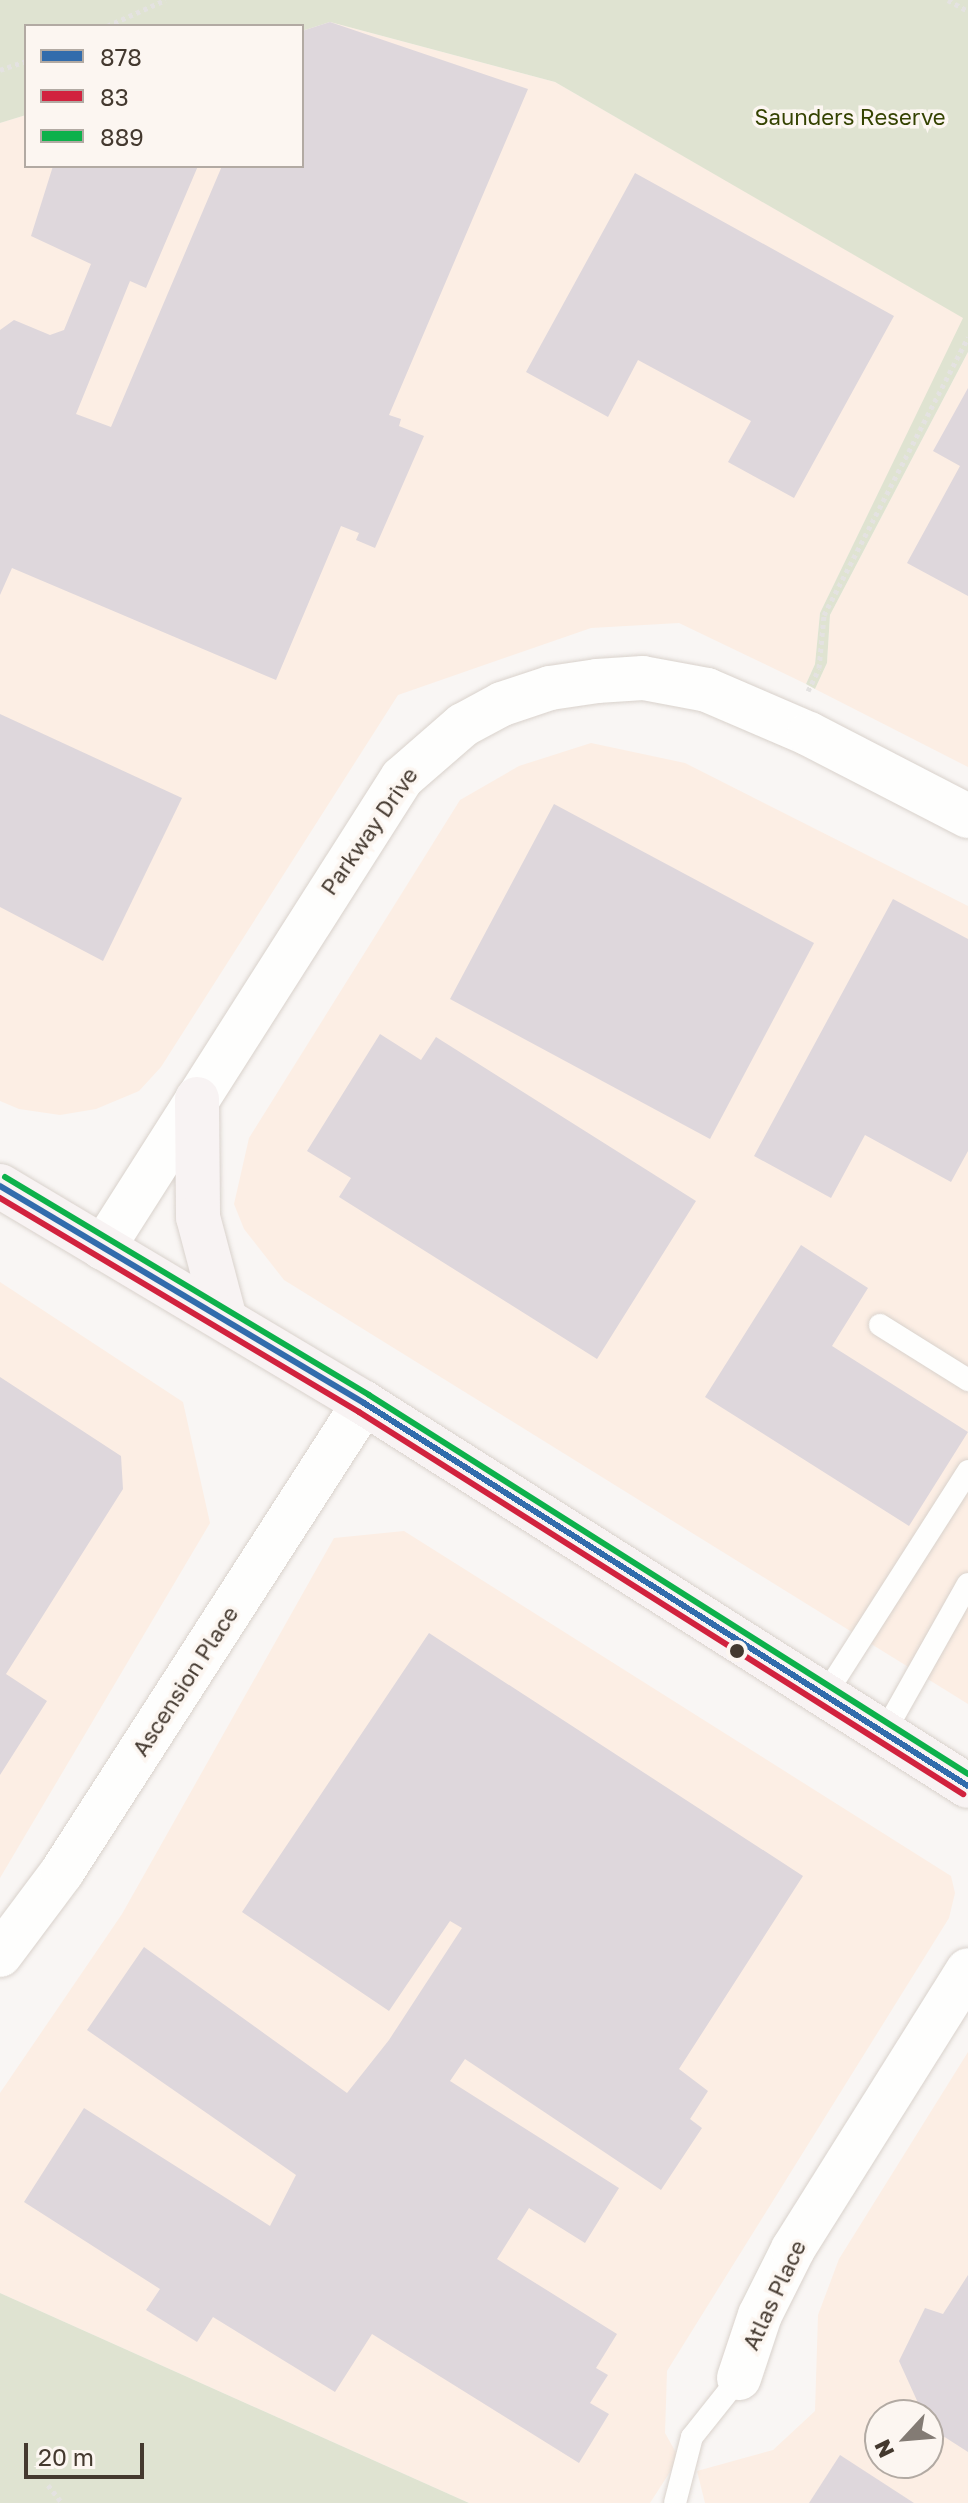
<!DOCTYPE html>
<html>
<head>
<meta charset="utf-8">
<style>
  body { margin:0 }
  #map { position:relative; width:968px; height:2503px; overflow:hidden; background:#f9f6f4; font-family:"Golos Text",sans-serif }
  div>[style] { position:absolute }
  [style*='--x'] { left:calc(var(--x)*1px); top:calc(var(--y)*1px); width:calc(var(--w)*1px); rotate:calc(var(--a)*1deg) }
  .built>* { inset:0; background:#fceee4 }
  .green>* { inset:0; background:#dfe3d1 }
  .building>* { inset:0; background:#ded7dc }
  .path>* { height:5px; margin-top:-2.5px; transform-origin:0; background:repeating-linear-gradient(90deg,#e4e2e1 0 4px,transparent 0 8px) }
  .roads { filter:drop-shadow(0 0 2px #d9d2cc) drop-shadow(0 0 2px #d9d2cc) }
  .lane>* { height:22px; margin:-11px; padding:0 11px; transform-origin:11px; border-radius:11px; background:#fefefd }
  .street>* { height:44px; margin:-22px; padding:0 22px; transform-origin:22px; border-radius:22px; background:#fefefd }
  .primary>* { height:44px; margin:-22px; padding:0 22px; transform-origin:22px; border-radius:22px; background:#f8f3f3 }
  .bus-1>* { height:6px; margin:-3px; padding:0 3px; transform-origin:3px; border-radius:3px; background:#326cac }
  .bus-2>* { height:6px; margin:-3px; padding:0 3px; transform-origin:3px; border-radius:3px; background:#d1223e }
  .bus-3>* { height:6px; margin:-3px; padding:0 3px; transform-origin:3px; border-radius:3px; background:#0db14b }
  .dots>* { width:22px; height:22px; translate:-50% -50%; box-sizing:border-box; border:4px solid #fcf6f1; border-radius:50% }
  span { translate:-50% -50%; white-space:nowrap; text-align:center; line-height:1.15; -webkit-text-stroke:7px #fcf6f1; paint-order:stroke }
  .park-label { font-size:22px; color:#344200 }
  .street-label { font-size:22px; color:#44392f }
  .legend { position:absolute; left:24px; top:24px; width:280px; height:144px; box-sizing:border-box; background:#fcf6f1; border:2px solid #b2aaa3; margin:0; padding:10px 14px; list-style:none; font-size:24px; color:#44392f }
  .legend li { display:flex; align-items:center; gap:16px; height:40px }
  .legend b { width:40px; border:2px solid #b2aaa3 }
  .north { position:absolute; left:864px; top:2399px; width:80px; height:80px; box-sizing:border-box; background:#fcf6f1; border:2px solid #b2aaa3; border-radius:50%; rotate:244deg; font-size:22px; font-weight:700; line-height:32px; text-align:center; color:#44392f }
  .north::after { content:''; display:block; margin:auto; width:28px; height:36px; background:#837b74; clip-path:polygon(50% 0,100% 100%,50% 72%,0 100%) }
  .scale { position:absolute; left:24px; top:2443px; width:120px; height:36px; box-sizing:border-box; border:4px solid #44392f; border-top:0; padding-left:10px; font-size:24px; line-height:28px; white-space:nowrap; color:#44392f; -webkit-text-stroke:6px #fcf6f1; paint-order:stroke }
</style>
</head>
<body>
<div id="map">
  <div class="built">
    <i style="clip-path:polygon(330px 22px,555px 82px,964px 318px,820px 613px,815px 664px,806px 684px,679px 623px,591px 628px,398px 695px,161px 1067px,139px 1091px,96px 1109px,60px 1115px,19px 1109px,0 1101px,0 123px,26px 115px,26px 166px,302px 166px,302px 31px)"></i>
    <i style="clip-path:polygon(968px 352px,968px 767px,815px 689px,827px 663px,830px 615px)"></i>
    <i style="clip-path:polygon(591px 743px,685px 763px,968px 906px,968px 1704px,284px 1280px,244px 1229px,234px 1204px,249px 1138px,460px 800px,519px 766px)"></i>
    <i style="clip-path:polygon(0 1282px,183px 1402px,210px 1523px,0 1878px)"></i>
    <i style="clip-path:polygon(404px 1531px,951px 1876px,955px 1893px,949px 1918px,667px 2371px,665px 2433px,679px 2458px,650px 2503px,469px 2503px,0 2293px,0 2093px,122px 1914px,334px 1538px)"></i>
    <i style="clip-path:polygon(evenodd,968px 2052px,968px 2503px,705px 2503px,697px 2471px,773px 2450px,815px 2411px,818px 2315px,839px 2259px,968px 2052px,880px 2415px,928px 2415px,928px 2463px,880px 2463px,880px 2415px)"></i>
  </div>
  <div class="green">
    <i style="clip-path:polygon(0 0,968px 0,968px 352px,830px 615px,827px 663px,815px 689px,806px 684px,815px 664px,820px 613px,963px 318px,555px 82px,330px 22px,302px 31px,302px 26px,26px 26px,26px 115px,0 123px)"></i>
    <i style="clip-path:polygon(0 2293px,469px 2503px,0 2503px)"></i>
  </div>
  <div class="building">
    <i style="clip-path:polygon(330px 22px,528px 89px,389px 415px,401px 419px,399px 426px,424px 436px,375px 548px,356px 540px,359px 533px,341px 526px,276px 680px,12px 568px,0 595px,0 330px,14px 320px,50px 335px,64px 330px,91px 264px,31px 236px,53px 166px,198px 166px,146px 288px,130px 281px,76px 414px,111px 427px,222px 166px,302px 166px,302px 31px)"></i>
    <i style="clip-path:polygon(635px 173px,894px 316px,794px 498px,728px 462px,751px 421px,638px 360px,608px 417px,526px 372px)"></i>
    <i style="clip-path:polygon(968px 388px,968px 596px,907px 563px,960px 466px,933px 451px)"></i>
    <i style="clip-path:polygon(0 714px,182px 798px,103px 961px,0 907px)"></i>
    <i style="clip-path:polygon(554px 804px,814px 943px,710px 1139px,450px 999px)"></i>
    <i style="clip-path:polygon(893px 899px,968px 939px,968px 1151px,951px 1182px,865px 1135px,831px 1198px,754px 1156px)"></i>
    <i style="clip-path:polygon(380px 1034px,421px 1060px,436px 1037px,696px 1201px,597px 1359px,339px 1197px,351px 1178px,307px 1151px)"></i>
    <i style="clip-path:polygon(801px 1245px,868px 1288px,832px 1346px,968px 1432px,909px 1526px,705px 1397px)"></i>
    <i style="clip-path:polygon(0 1377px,121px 1456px,123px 1489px,6px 1674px,47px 1701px,0 1775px)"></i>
    <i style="clip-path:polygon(429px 1633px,803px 1876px,679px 2069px,708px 2091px,690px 2119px,702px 2128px,661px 2190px,465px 2059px,450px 2081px,619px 2188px,585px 2243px,529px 2208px,497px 2259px,617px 2334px,596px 2368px,608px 2375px,590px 2403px,609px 2414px,579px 2463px,372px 2334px,335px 2392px,213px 2317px,197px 2342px,146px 2310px,160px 2289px,24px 2202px,84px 2108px,270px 2226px,296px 2175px,87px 2030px,144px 1947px,347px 2093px,389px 2040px,462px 1928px,450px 1921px,389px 2011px,242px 1912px)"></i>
    <i style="clip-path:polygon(968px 2275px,968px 2452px,929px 2427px,899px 2361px,925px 2308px,943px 2314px)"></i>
    <i style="clip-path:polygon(840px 2455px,914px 2503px,809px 2503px)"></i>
  </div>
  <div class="path">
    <i style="--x:948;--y:0;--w:23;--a:29"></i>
    <i style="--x:107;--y:26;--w:64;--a:-24.1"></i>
    <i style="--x:0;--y:70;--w:28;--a:-19"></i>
    <i style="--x:808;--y:691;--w:25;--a:-64"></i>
    <i style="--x:819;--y:668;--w:53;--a:-84.6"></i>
    <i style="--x:824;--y:615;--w:313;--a:-62.6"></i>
    <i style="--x:48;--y:2485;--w:23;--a:52"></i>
  </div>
  <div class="roads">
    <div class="lane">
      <i style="--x:880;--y:1325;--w:104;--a:32"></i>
      <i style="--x:825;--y:1695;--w:266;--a:-57.4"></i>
      <i style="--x:884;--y:1733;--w:171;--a:-60.6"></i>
      <i style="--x:675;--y:2503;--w:68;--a:-75.6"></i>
      <i style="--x:692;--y:2437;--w:75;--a:-51.5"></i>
    </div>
    <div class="street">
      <i style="--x:103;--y:1248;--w:557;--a:-57.54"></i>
      <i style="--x:402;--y:778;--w:81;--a:-41"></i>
      <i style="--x:463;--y:725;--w:44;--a:-28.3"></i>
      <i style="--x:502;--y:704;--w:51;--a:-18.4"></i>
      <i style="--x:550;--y:688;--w:48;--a:-8.5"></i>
      <i style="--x:597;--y:681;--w:46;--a:-3.7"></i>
      <i style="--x:643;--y:678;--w:65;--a:10.6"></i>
      <i style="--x:707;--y:690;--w:111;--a:23.3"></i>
      <i style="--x:809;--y:734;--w:179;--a:27.3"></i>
      <i style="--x:0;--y:1955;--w:104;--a:-53.2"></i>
      <i style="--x:62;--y:1872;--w:558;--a:-57.22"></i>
      <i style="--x:739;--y:2378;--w:66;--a:-71.6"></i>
      <i style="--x:760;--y:2315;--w:74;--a:-63.4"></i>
      <i style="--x:793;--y:2249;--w:329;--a:-57.9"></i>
    </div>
    <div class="primary">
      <i style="--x:197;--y:1099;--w:118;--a:89.5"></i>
      <i style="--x:198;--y:1217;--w:106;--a:75.2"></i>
      <i style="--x:0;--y:1186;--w:424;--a:30.8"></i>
      <i style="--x:364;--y:1403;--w:715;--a:32.38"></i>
    </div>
  </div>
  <div class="bus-1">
    <i style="--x:0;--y:1186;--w:424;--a:30.8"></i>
    <i style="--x:364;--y:1403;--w:715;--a:32.38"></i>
  </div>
  <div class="bus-2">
    <i style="--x:0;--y:1198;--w:418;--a:30.8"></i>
    <i style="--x:359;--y:1412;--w:715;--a:32.31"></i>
  </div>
  <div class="bus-3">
    <i style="--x:5;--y:1177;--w:424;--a:30.9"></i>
    <i style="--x:369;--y:1395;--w:709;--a:32.32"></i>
  </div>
  <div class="dots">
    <i style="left:737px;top:1651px;background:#44392f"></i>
  </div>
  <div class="park-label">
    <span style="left:850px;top:117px">Saunders Reserve</span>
  </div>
  <div class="street-label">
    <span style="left:369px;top:831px;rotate:-55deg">Parkway Drive</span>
    <span style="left:185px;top:1681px;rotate:-57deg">Ascension Place</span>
    <span style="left:774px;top:2295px;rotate:-65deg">Atlas Place</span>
  </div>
  <ul class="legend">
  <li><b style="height:10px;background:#326cac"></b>878</li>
  <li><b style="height:10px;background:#d1223e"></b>83</li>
  <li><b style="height:10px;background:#0db14b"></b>889</li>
  </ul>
  <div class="north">N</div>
  <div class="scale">20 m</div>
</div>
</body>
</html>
